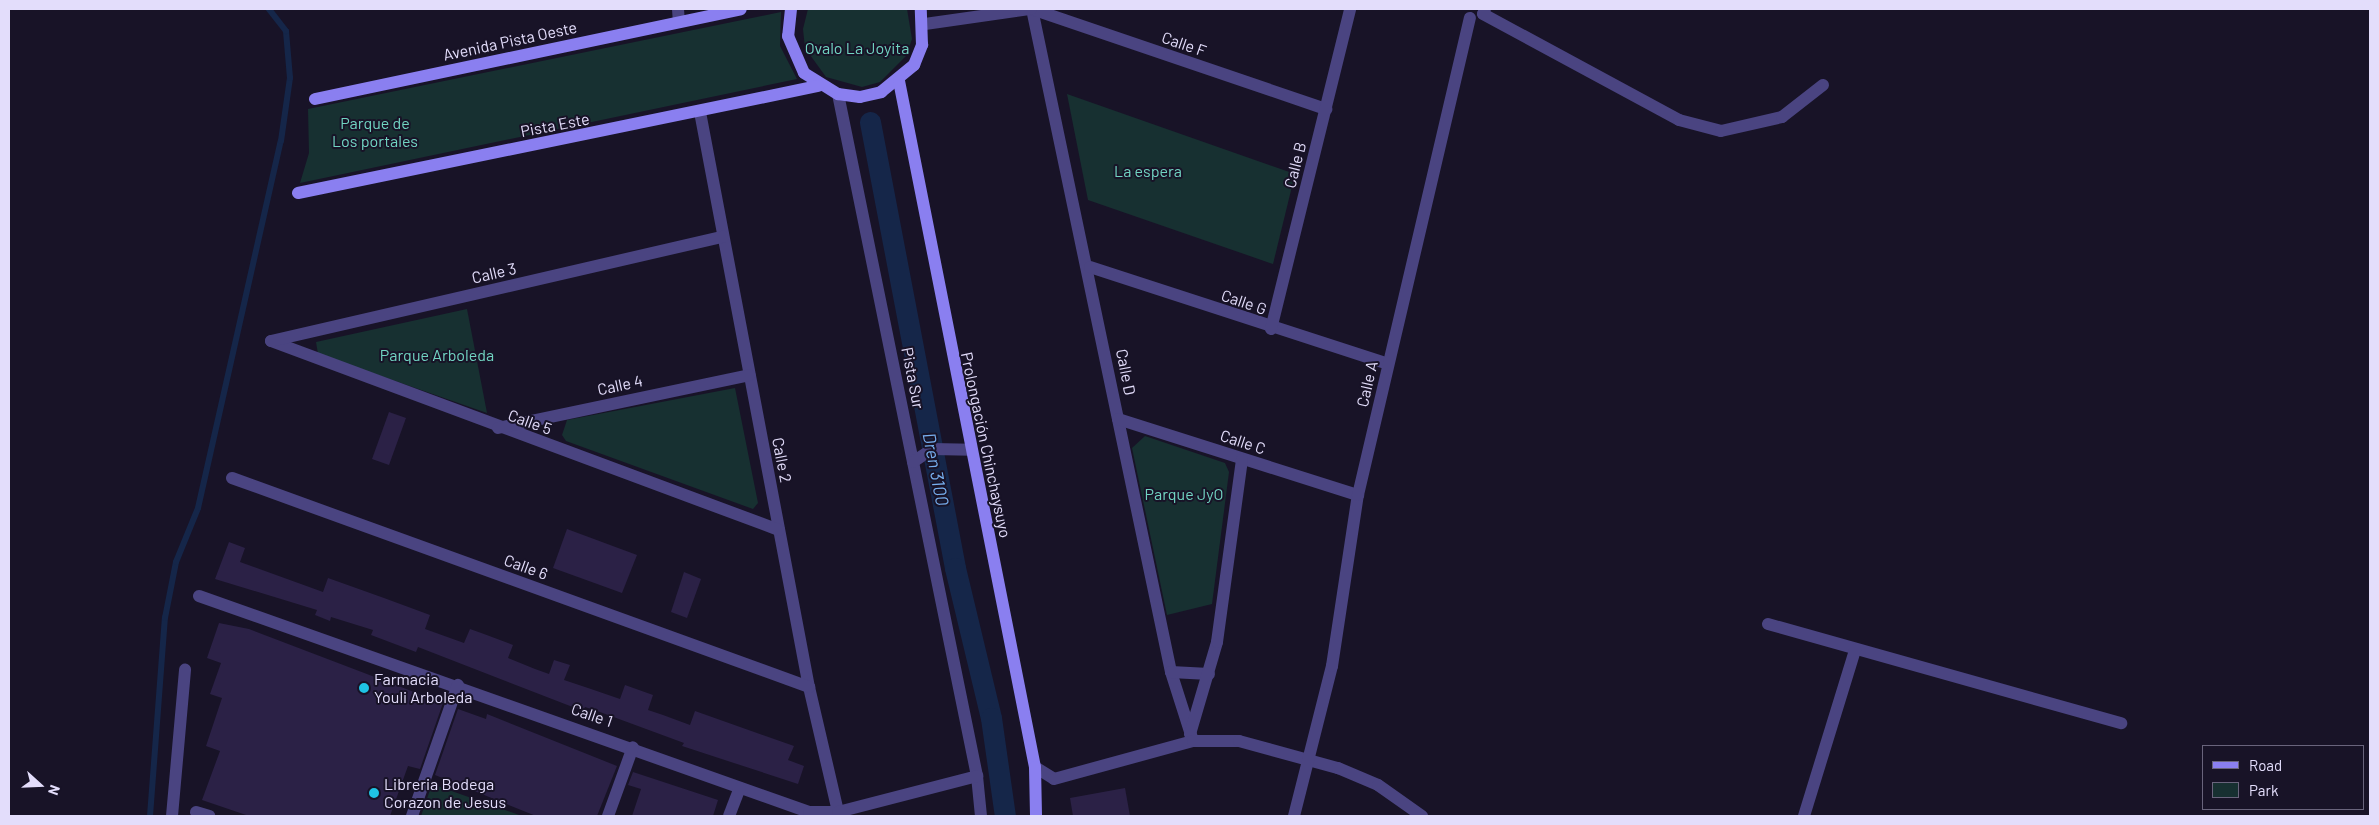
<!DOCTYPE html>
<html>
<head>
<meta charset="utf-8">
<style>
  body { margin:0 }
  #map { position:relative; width:2379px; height:825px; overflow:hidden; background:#181327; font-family:Barlow,sans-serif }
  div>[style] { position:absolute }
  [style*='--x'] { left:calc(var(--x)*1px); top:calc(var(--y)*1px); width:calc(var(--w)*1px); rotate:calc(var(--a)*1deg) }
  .green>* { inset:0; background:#173031 }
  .stream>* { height:6px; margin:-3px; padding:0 3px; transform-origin:3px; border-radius:3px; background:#152649 }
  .canal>* { height:21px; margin:-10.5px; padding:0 10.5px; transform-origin:10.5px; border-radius:10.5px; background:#152649 }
  .building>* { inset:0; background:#2b2146 }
  .street>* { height:12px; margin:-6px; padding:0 6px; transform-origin:6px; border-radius:6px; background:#4a4481 }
  .secondary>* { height:12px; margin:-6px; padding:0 6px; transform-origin:6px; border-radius:6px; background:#8a7ff0 }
  .dots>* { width:14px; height:14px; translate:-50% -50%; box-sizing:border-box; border:2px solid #181327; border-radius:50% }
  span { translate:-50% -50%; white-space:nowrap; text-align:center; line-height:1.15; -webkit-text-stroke:4px #181327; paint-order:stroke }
  .street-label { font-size:16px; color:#e3ddfb }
  .park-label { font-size:16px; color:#71d4c2 }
  .poi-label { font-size:16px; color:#e3ddfb }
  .left { translate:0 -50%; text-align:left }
  .water-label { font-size:18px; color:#77afef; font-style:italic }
  .frame { position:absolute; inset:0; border:10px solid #e3ddfb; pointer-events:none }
  .legend { position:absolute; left:2202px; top:745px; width:162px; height:65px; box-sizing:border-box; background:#181327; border:1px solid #69647c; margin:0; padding:6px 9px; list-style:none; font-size:15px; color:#e3ddfb }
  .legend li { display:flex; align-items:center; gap:10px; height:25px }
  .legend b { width:25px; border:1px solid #69647c }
  .north { position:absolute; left:15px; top:760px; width:50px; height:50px; -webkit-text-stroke:4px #181327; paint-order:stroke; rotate:110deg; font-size:14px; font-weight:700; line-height:20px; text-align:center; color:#e3ddfb }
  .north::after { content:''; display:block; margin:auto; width:18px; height:22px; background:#e3ddfb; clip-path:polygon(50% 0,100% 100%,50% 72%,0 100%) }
</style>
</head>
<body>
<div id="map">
  <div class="green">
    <i style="clip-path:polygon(808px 9px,907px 9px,912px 39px,906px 56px,880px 82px,862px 87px,826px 77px,805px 48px,803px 29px)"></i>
    <i style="clip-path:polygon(781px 12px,780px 46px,797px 79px,300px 183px,309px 153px,308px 109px)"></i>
    <i style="clip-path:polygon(1067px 94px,1295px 174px,1273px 264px,1088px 200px)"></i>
    <i style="clip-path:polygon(467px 309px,487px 413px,318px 354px,316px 342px)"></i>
    <i style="clip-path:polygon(735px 388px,758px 503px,753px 509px,566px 441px,562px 435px,567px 420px)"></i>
    <i style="clip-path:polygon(1145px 436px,1225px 463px,1229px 472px,1212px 604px,1167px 615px,1132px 448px)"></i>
    <i style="clip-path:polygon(432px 784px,522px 816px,421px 816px)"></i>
  </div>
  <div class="stream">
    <i style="--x:150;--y:816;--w:199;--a:-85.7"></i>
    <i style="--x:165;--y:618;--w:57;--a:-78.9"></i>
    <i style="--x:176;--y:562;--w:58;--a:-67.8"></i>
    <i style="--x:198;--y:508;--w:376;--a:-77.3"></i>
    <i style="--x:281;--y:141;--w:64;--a:-81.9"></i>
    <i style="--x:290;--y:78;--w:47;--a:-94.9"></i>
    <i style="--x:286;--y:31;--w:28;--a:-128"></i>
  </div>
  <div class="canal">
    <i style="--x:870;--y:122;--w:454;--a:79.2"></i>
    <i style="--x:955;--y:568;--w:154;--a:76.5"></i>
    <i style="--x:991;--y:718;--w:99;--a:81.9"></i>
  </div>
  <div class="building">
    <i style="clip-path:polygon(389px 412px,406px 418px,389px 465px,372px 459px)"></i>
    <i style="clip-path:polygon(567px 529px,637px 555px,622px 593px,553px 568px)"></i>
    <i style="clip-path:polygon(229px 542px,245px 548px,240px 562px,323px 592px,328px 578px,384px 598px,430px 615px,425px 629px,464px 643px,470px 629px,484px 634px,513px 645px,508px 658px,535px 669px,549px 674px,554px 660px,570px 665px,564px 680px,591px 689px,620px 699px,625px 685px,653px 695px,648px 710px,663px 715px,690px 725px,695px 711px,794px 746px,788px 760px,804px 766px,798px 784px,682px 746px,684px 743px,600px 712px,585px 707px,583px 711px,418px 647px,416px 652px,371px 635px,373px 630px,331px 617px,330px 621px,315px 615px,317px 610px,215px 579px)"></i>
    <i style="clip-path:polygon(684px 572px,701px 579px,687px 618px,671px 612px)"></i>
    <i style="clip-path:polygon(219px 623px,249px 629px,443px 703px,420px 769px,408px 766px,390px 816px,249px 816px,202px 800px,220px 751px,206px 746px,222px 698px,210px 694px,221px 663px,207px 658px)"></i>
    <i style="clip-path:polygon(458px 709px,486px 719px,487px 714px,617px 766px,597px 816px,536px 816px,435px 775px)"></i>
    <i style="clip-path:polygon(633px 772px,718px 800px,713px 816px,632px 816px,641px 789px,628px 785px)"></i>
    <i style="clip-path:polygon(1125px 788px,1130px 816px,1073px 816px,1070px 798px)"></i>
  </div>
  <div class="street">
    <i style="--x:678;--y:9;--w:13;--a:86"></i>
    <i style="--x:1032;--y:9;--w:677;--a:78.16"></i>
    <i style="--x:1171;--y:672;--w:72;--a:72.3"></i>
    <i style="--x:1032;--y:9;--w:311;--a:18.8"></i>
    <i style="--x:1485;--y:9;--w:5;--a:112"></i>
    <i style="--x:1483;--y:14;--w:223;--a:28.4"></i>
    <i style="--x:1679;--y:120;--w:43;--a:14.7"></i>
    <i style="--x:1721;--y:131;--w:63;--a:-12.9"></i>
    <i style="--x:1782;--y:117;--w:52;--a:-38"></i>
    <i style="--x:925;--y:24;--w:107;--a:-8.1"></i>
    <i style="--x:838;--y:94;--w:696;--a:78.48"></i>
    <i style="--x:977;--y:776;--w:40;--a:84.3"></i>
    <i style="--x:700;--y:112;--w:585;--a:79.27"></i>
    <i style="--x:809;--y:687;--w:132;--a:76.9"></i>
    <i style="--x:1090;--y:267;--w:313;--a:18"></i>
    <i style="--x:1271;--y:329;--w:330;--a:-76.1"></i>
    <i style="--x:271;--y:341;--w:542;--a:20.41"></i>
    <i style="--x:271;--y:341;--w:464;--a:-13"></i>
    <i style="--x:1118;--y:419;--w:252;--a:17.6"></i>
    <i style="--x:498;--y:428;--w:257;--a:-11.9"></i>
    <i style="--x:913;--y:462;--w:23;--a:-34"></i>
    <i style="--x:932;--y:449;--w:39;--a:1"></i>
    <i style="--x:232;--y:478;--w:614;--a:19.91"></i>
    <i style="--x:199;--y:596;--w:647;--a:19.5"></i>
    <i style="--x:809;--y:812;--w:29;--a:0"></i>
    <i style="--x:838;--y:812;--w:144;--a:-14.5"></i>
    <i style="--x:1768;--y:624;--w:367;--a:15.7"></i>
    <i style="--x:1171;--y:672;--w:38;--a:3"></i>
    <i style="--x:1190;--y:734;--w:96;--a:-73.6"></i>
    <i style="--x:1217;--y:642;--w:184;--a:-82.2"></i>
    <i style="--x:1035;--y:767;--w:22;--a:32"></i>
    <i style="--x:1054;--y:779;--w:144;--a:-15.3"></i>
    <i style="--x:1193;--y:741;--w:46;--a:0"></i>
    <i style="--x:1239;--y:741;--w:103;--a:15.3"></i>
    <i style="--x:1338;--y:768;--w:43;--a:23"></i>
    <i style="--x:1378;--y:785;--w:54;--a:35.2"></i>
    <i style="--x:196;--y:812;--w:14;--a:17"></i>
    <i style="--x:172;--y:816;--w:147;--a:-84.9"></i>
    <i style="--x:412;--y:816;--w:139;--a:-70.7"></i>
    <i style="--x:608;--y:816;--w:73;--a:-70.1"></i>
    <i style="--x:729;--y:816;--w:30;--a:-69"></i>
    <i style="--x:1294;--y:816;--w:155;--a:-75.8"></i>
    <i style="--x:1332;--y:666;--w:173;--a:-81.4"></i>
    <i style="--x:1358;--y:495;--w:490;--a:-76.8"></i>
    <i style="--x:1804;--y:816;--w:174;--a:-72.9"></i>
  </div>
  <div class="secondary">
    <i style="--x:791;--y:9;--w:27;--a:96"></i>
    <i style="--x:788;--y:36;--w:40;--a:66.6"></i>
    <i style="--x:804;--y:73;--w:40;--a:32"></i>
    <i style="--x:838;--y:94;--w:22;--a:8"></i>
    <i style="--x:860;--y:97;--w:22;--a:-13"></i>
    <i style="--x:881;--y:92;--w:43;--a:-39.3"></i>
    <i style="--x:914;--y:65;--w:22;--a:-68"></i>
    <i style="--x:922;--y:45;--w:36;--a:-92"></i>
    <i style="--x:899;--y:81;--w:699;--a:78.79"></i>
    <i style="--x:1035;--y:767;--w:49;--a:88.8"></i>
    <i style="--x:315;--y:99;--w:435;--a:-11.9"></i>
    <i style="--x:298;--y:193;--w:531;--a:-11.63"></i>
  </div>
  <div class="dots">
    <i style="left:364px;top:688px;background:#1fc3e5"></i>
    <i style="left:374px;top:793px;background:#1fc3e5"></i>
  </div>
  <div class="street-label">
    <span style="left:510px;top:41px;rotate:-12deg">Avenida Pista Oeste</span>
    <span style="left:1184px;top:44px;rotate:19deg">Calle F</span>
    <span style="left:555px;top:125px;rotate:-11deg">Pista Este</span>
    <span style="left:1295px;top:165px;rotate:-76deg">Calle B</span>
    <span style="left:494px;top:273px;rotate:-13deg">Calle 3</span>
    <span style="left:1244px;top:302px;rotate:19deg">Calle G</span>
    <span style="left:1126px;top:372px;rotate:79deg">Calle D</span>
    <span style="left:913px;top:378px;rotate:79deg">Pista Sur</span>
    <span style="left:1367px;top:384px;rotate:-77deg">Calle A</span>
    <span style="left:620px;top:385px;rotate:-12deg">Calle 4</span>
    <span style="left:530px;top:422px;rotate:20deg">Calle 5</span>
    <span style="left:1243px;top:442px;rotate:18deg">Calle C</span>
    <span style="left:986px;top:445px;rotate:78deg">Prolongación Chinchaysuyo</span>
    <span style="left:782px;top:460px;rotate:79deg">Calle 2</span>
    <span style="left:526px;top:567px;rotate:20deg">Calle 6</span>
    <span style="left:592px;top:715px;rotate:19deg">Calle 1</span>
  </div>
  <div class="park-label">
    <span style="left:857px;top:48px">Ovalo La Joyita</span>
    <span style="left:375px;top:132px">Parque de<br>Los portales</span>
    <span style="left:1148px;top:171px">La espera</span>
    <span style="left:437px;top:355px">Parque Arboleda</span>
    <span style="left:1184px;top:494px">Parque JyO</span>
  </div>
  <div class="poi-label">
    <span class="left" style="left:374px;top:688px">Farmacia<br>Youli Arboleda</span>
    <span class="left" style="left:384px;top:793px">Libreria Bodega<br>Corazon de Jesus</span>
  </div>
  <div class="water-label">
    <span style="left:936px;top:469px;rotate:79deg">Dren 3100</span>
  </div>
  <div class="frame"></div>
  <ul class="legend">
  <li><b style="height:6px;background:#8a7ff0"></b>Road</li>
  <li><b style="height:14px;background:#173031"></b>Park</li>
  </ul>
  <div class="north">N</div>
</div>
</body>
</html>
